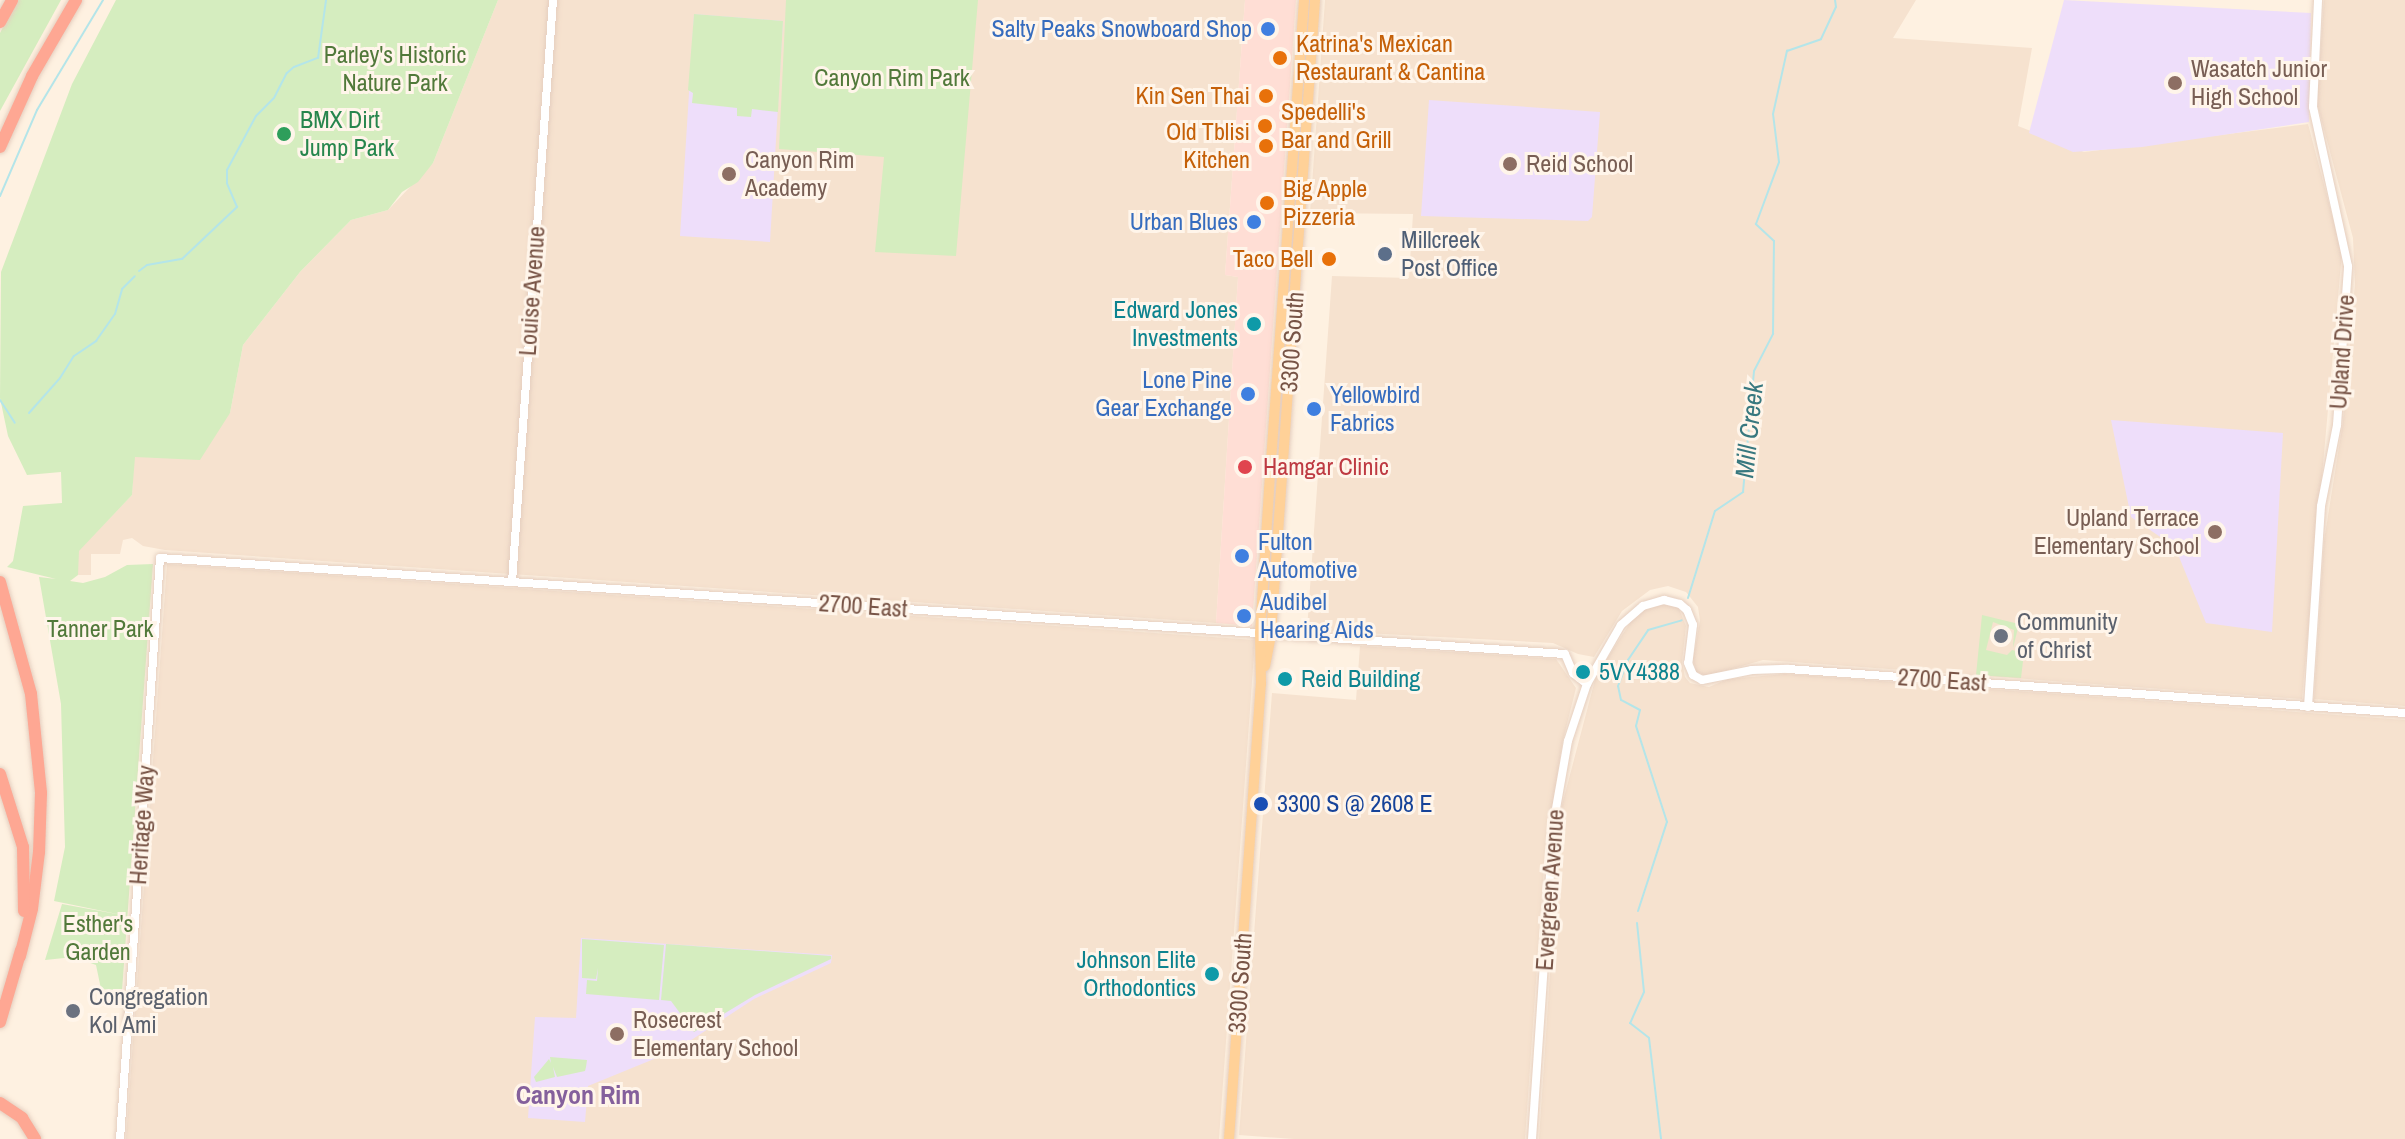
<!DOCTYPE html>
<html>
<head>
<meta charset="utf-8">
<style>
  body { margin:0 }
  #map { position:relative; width:2405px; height:1139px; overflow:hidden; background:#fef1e1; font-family:"Archivo Narrow",sans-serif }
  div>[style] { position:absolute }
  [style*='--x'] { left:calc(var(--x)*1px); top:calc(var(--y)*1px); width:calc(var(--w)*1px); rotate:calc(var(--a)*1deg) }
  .residential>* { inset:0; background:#f6e2cf }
  .commercial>* { inset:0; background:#ffded5 }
  .education>* { inset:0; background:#eedefa }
  .green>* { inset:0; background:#d5edbf }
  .stream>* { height:2px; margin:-1px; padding:0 1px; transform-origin:1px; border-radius:1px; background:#b4e5e9 }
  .roads { filter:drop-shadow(0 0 2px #e5cebf) drop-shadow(0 0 2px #e5cebf) }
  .minor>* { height:8px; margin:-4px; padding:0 4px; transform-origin:4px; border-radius:4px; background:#fff }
  .major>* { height:10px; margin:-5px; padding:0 5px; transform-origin:5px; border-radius:5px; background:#ffd198 }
  .highway>* { height:12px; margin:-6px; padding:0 6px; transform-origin:6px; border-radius:6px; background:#fea793 }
  .dots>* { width:22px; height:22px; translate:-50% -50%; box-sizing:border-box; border:4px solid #fff5ea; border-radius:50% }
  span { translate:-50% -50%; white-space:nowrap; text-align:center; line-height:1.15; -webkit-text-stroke:6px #fff5ea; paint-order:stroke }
  .shop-label { font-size:24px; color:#366cbe }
  .right { translate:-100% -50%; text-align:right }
  .left { translate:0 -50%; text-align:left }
  .food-label { font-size:24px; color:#c56008 }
  .park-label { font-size:24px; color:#51793a }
  .education-label { font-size:24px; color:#785e54 }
  .leisure-label { font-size:24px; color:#27864d }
  .service-label { font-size:24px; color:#4e5e75 }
  .street-label { font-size:24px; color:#785446 }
  .culture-label { font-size:24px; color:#0d838f }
  .health-label { font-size:24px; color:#be3a42 }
  .worship-label { font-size:24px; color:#5b616d }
  .transit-label { font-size:24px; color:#164399 }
  .water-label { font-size:26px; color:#38787f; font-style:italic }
  .neighbourhood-label { font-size:26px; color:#84609c; font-weight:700 }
</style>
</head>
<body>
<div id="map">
  <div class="residential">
    <i style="clip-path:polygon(498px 0,1245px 0,1225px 275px,1238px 277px,1216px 623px,165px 550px,143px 546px,132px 538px,123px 540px,120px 554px,91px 554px,91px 575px,78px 575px,78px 551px,132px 495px,134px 457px,230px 413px,243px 345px,300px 272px,351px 220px,388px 210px,433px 163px)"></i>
    <i style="clip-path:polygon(1325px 0,1916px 0,1893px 38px,2032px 48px,2018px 126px,2084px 152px,2308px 124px,2342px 253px,2302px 699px,1763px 660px,1707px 676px,1696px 672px,1693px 659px,1700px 621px,1698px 607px,1686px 592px,1668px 586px,1650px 590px,1622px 611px,1594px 657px,1578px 654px,1553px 643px,1307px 630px,1332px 276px,1409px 278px,1413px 214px,1310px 213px)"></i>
    <i style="clip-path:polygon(2324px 0,2405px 0,2405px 706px,2314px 699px,2324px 541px,2343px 422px,2355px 284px,2353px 238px,2317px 103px)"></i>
    <i style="clip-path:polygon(167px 564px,1255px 640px,1219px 1139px,126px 1139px)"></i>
    <i style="clip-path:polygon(1665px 604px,1678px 606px,1686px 626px,1682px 662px,1685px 677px,1690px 683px,1709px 687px,1728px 679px,1785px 674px,2405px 720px,2405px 1139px,1539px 1139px,1561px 809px,1596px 676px,1635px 615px,1648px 607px)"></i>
    <i style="clip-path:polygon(1360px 646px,1556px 659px,1576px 688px,1563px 740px,1545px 853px,1525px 1139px,1294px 1139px,1239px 1135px,1272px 693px,1356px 700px)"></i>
  </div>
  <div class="commercial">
    <i style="clip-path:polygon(1245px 0,1296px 0,1252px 626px,1216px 623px,1238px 277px,1225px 275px)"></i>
  </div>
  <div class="education">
    <i style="clip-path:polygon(2064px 0,2311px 13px,2309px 122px,2142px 147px,2073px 152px,2029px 133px)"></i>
    <i style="clip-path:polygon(694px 14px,783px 21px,770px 242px,680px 236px)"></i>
    <i style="clip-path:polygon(1429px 100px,1600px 112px,1592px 217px,1588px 221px,1421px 216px)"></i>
    <i style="clip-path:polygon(2111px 420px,2283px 433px,2272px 632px,2206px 623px,2175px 547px,2131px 517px)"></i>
    <i style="clip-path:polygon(581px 938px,832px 955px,831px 963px,754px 999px,676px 1050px,588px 1086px,585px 1122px,528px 1118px,535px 1017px,576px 1018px)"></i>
  </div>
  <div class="green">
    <i style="clip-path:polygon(17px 0,61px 0,0 111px,0 33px)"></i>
    <i style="clip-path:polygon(116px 0,498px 0,433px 163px,418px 182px,402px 192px,388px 210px,351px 220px,300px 272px,243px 345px,230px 413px,200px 460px,135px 457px,132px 495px,79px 551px,78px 575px,70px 581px,83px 583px,105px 577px,127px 565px,153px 564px,122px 991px,101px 989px,96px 965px,74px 957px,45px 960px,62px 904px,122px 915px,54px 901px,65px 847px,61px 704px,39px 577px,56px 579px,7px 567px,13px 561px,23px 506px,62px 503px,61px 472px,27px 475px,8px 436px,0 398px,1px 272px,72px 84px)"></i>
    <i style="clip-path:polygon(786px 0,978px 0,956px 256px,875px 252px,884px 157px,779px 149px)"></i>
    <i style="clip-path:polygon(694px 14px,783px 21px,778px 112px,752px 109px,751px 117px,737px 116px,737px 108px,692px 103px,693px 93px,688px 90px)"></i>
    <i style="clip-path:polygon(1982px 615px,2019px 624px,2013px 648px,2014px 630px,1993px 622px,1986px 650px,2007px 655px,2012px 650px,2024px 653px,2021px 678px,1976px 675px)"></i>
    <i style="clip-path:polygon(582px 939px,664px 945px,659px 1000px,586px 994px,587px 980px,597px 981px,598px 968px,596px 979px,582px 978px)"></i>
    <i style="clip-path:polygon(666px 944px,831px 956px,831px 959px,755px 995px,694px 1032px,671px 1001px,661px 1000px)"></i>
    <i style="clip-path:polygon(550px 1057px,587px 1060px,586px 1067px,585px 1071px,557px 1077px,553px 1067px,555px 1077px,536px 1082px,534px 1077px,549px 1059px,551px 1063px)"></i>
  </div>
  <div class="stream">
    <i style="--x:0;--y:196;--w:94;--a:-66.7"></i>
    <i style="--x:37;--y:110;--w:128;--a:-59"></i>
    <i style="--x:139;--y:271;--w:10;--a:-37"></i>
    <i style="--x:147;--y:265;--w:36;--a:-10"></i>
    <i style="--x:182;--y:259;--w:76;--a:-43.4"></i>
    <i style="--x:237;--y:207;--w:26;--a:-113"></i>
    <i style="--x:227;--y:183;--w:13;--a:-90"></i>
    <i style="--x:227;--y:170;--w:61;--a:-61.8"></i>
    <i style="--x:256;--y:116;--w:25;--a:-45"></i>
    <i style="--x:274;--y:98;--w:28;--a:-63"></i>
    <i style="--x:287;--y:73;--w:9;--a:-41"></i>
    <i style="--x:294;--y:67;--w:26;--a:-21"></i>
    <i style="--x:318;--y:58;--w:59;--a:-82.1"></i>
    <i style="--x:0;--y:400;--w:27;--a:57"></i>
    <i style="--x:29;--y:413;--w:47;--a:-48.5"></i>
    <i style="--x:60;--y:378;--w:26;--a:-58"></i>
    <i style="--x:74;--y:356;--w:27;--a:-34"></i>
    <i style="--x:96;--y:341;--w:33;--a:-55"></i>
    <i style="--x:115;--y:314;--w:26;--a:-74"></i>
    <i style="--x:122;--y:289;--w:18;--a:-45"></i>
    <i style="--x:1688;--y:598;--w:91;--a:-72.8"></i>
    <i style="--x:1715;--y:511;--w:34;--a:-34"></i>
    <i style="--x:1743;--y:492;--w:121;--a:-84.8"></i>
    <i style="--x:1754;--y:371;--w:42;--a:-62.8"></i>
    <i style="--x:1773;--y:334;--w:93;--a:-89.4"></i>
    <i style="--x:1774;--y:241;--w:25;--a:-137"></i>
    <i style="--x:1756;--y:224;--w:66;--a:-69.6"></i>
    <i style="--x:1779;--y:162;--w:48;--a:-97.1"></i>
    <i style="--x:1773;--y:114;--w:65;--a:-77.5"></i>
    <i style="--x:1787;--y:51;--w:36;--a:-19"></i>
    <i style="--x:1821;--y:39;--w:35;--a:-65"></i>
    <i style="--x:1836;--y:7;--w:7;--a:-98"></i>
    <i style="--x:1638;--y:911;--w:94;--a:-72"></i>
    <i style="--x:1667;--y:822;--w:101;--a:-107.9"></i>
    <i style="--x:1636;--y:726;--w:16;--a:-76"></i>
    <i style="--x:1640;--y:710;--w:21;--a:-152"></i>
    <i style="--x:1621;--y:700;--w:14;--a:-102"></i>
    <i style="--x:1618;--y:686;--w:28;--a:-69"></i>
    <i style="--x:1628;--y:660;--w:36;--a:-56"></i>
    <i style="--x:1648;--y:630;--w:35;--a:-16"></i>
    <i style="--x:1637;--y:923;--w:69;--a:84.2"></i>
    <i style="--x:1644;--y:992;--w:34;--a:114"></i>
    <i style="--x:1630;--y:1023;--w:24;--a:38"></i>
    <i style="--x:1649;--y:1038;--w:102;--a:83.2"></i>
  </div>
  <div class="roads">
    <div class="minor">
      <i style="--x:512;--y:582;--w:583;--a:-85.97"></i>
      <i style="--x:2308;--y:707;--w:201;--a:-86.3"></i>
      <i style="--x:2321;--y:506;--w:83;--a:-78.8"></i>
      <i style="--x:2337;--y:425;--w:159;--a:-86"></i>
      <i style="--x:2348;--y:266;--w:163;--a:-102.4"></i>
      <i style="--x:2313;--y:107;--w:107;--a:-87.3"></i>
      <i style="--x:120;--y:1139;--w:582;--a:-86.06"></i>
      <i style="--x:160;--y:558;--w:1408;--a:3.91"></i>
      <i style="--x:1565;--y:654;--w:21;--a:67"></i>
      <i style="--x:1573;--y:673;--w:18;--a:38"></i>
      <i style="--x:1532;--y:1139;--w:320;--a:-86.1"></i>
      <i style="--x:1554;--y:820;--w:80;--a:-80"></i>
      <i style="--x:1568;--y:741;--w:60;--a:-71.6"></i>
      <i style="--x:1587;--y:684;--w:68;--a:-60"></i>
      <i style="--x:1621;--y:625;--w:29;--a:-41"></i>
      <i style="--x:1643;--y:606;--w:22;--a:-16"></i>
      <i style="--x:1664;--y:600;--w:16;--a:14"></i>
      <i style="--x:1680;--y:604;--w:9;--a:41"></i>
      <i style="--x:1687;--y:610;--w:16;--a:68"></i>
      <i style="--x:1693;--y:625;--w:38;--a:97"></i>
      <i style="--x:1688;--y:663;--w:13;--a:67"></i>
      <i style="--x:1693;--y:675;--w:10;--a:29"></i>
      <i style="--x:1702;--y:680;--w:51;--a:-11.3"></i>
      <i style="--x:1752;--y:670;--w:36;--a:-2"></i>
      <i style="--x:1788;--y:669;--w:619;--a:4.08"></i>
    </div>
    <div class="major">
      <i style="--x:1265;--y:666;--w:33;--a:-79"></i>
      <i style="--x:1271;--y:634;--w:636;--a:-86.03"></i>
      <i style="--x:1229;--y:1139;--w:456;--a:-86"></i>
      <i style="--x:1261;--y:684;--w:51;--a:-91.1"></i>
      <i style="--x:1260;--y:633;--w:144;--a:-86.4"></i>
      <i style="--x:1269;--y:489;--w:490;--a:-85.9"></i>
    </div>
    <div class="highway">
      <i style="--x:0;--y:22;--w:25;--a:-61"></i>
      <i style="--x:0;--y:147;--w:78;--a:-65.7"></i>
      <i style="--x:32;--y:76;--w:88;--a:-59.9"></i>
      <i style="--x:0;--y:582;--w:116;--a:74.5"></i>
      <i style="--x:31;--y:694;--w:100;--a:84.2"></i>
      <i style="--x:41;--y:793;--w:59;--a:91.9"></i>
      <i style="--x:39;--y:852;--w:57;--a:97"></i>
      <i style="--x:32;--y:909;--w:49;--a:104.3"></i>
      <i style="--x:0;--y:774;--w:77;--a:72.5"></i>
      <i style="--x:23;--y:847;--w:64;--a:89.1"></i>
      <i style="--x:0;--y:1022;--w:75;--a:-73.7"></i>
      <i style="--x:0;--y:1103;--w:27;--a:34"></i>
      <i style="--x:22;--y:1118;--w:25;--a:58"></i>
    </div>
  </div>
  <div class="dots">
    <i style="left:1268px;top:29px;background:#3f7fe0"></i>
    <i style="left:1280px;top:58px;background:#e8710a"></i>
    <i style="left:2175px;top:83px;background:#8d6e63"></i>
    <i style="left:1266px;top:96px;background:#e8710a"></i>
    <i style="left:1265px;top:126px;background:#e8710a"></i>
    <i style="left:284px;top:134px;background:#2e9e5b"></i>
    <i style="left:1266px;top:146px;background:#e8710a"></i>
    <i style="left:1510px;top:164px;background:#8d6e63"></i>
    <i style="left:729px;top:174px;background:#8d6e63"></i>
    <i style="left:1267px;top:203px;background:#e8710a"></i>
    <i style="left:1254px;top:222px;background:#3f7fe0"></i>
    <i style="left:1385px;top:254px;background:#5c6f8a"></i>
    <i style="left:1329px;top:259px;background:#e8710a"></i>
    <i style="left:1254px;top:324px;background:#0f9aa8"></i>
    <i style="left:1248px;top:394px;background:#3f7fe0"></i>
    <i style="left:1314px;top:409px;background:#3f7fe0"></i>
    <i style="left:1245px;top:467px;background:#e0444e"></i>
    <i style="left:2215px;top:532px;background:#8d6e63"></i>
    <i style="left:1242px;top:556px;background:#3f7fe0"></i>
    <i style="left:1244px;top:616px;background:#3f7fe0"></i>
    <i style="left:2001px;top:636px;background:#6b7280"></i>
    <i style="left:1583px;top:672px;background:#0f9aa8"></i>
    <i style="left:1285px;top:679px;background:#0f9aa8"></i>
    <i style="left:1261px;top:804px;background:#1a4fb4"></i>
    <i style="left:1212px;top:974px;background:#0f9aa8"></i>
    <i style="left:73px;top:1011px;background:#6b7280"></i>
    <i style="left:617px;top:1034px;background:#8d6e63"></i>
  </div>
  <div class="shop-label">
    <span class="right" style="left:1252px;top:29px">Salty Peaks Snowboard Shop</span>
    <span class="right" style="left:1238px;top:222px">Urban Blues</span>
    <span class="right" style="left:1232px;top:394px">Lone Pine<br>Gear Exchange</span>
    <span class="left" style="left:1330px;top:409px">Yellowbird<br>Fabrics</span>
    <span class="left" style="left:1258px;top:556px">Fulton<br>Automotive</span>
    <span class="left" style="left:1260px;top:616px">Audibel<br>Hearing Aids</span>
  </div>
  <div class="food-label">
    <span class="left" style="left:1296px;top:58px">Katrina's Mexican<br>Restaurant &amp; Cantina</span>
    <span class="right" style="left:1250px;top:96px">Kin Sen Thai</span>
    <span class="left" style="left:1281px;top:126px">Spedelli's<br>Bar and Grill</span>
    <span class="right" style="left:1250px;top:146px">Old Tblisi<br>Kitchen</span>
    <span class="left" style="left:1283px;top:203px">Big Apple<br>Pizzeria</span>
    <span class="right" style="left:1313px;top:259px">Taco Bell</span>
  </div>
  <div class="park-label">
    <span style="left:395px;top:69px">Parley's Historic<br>Nature Park</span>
    <span style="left:892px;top:78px">Canyon Rim Park</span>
    <span style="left:100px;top:629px">Tanner Park</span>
    <span style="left:98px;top:938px">Esther's<br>Garden</span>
  </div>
  <div class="education-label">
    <span class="left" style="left:2191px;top:83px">Wasatch Junior<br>High School</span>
    <span class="left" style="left:745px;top:174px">Canyon Rim<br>Academy</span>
    <span class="left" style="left:1526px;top:164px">Reid School</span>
    <span class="right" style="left:2199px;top:532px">Upland Terrace<br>Elementary School</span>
    <span class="left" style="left:633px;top:1034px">Rosecrest<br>Elementary School</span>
  </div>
  <div class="leisure-label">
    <span class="left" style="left:300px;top:134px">BMX Dirt<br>Jump Park</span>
  </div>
  <div class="service-label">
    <span class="left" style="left:1401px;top:254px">Millcreek<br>Post Office</span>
  </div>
  <div class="street-label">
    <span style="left:532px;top:291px;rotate:-86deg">Louise Avenue</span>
    <span style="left:1292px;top:342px;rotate:-86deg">3300 South</span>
    <span style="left:2342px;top:352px;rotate:-86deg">Upland Drive</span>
    <span style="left:863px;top:606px;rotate:4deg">2700 East</span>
    <span style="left:1942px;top:680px;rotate:4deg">2700 East</span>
    <span style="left:142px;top:825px;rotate:-86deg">Heritage Way</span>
    <span style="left:1550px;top:890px;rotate:-86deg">Evergreen Avenue</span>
    <span style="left:1240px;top:983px;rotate:-86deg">3300 South</span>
  </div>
  <div class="culture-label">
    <span class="right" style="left:1238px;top:324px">Edward Jones<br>Investments</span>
    <span class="left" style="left:1599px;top:672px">5VY4388</span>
    <span class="left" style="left:1301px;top:679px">Reid Building</span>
    <span class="right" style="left:1196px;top:974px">Johnson Elite<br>Orthodontics</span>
  </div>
  <div class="health-label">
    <span class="left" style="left:1263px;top:467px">Hamgar Clinic</span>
  </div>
  <div class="worship-label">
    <span class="left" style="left:2017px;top:636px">Community<br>of Christ</span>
    <span class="left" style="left:89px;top:1011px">Congregation<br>Kol Ami</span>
  </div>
  <div class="transit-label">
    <span class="left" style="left:1277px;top:804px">3300 S @ 2608 E</span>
  </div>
  <div class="water-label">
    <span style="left:1749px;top:430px;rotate:-84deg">Mill Creek</span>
  </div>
  <div class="neighbourhood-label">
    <span style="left:578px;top:1095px">Canyon Rim</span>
  </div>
</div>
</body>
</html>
